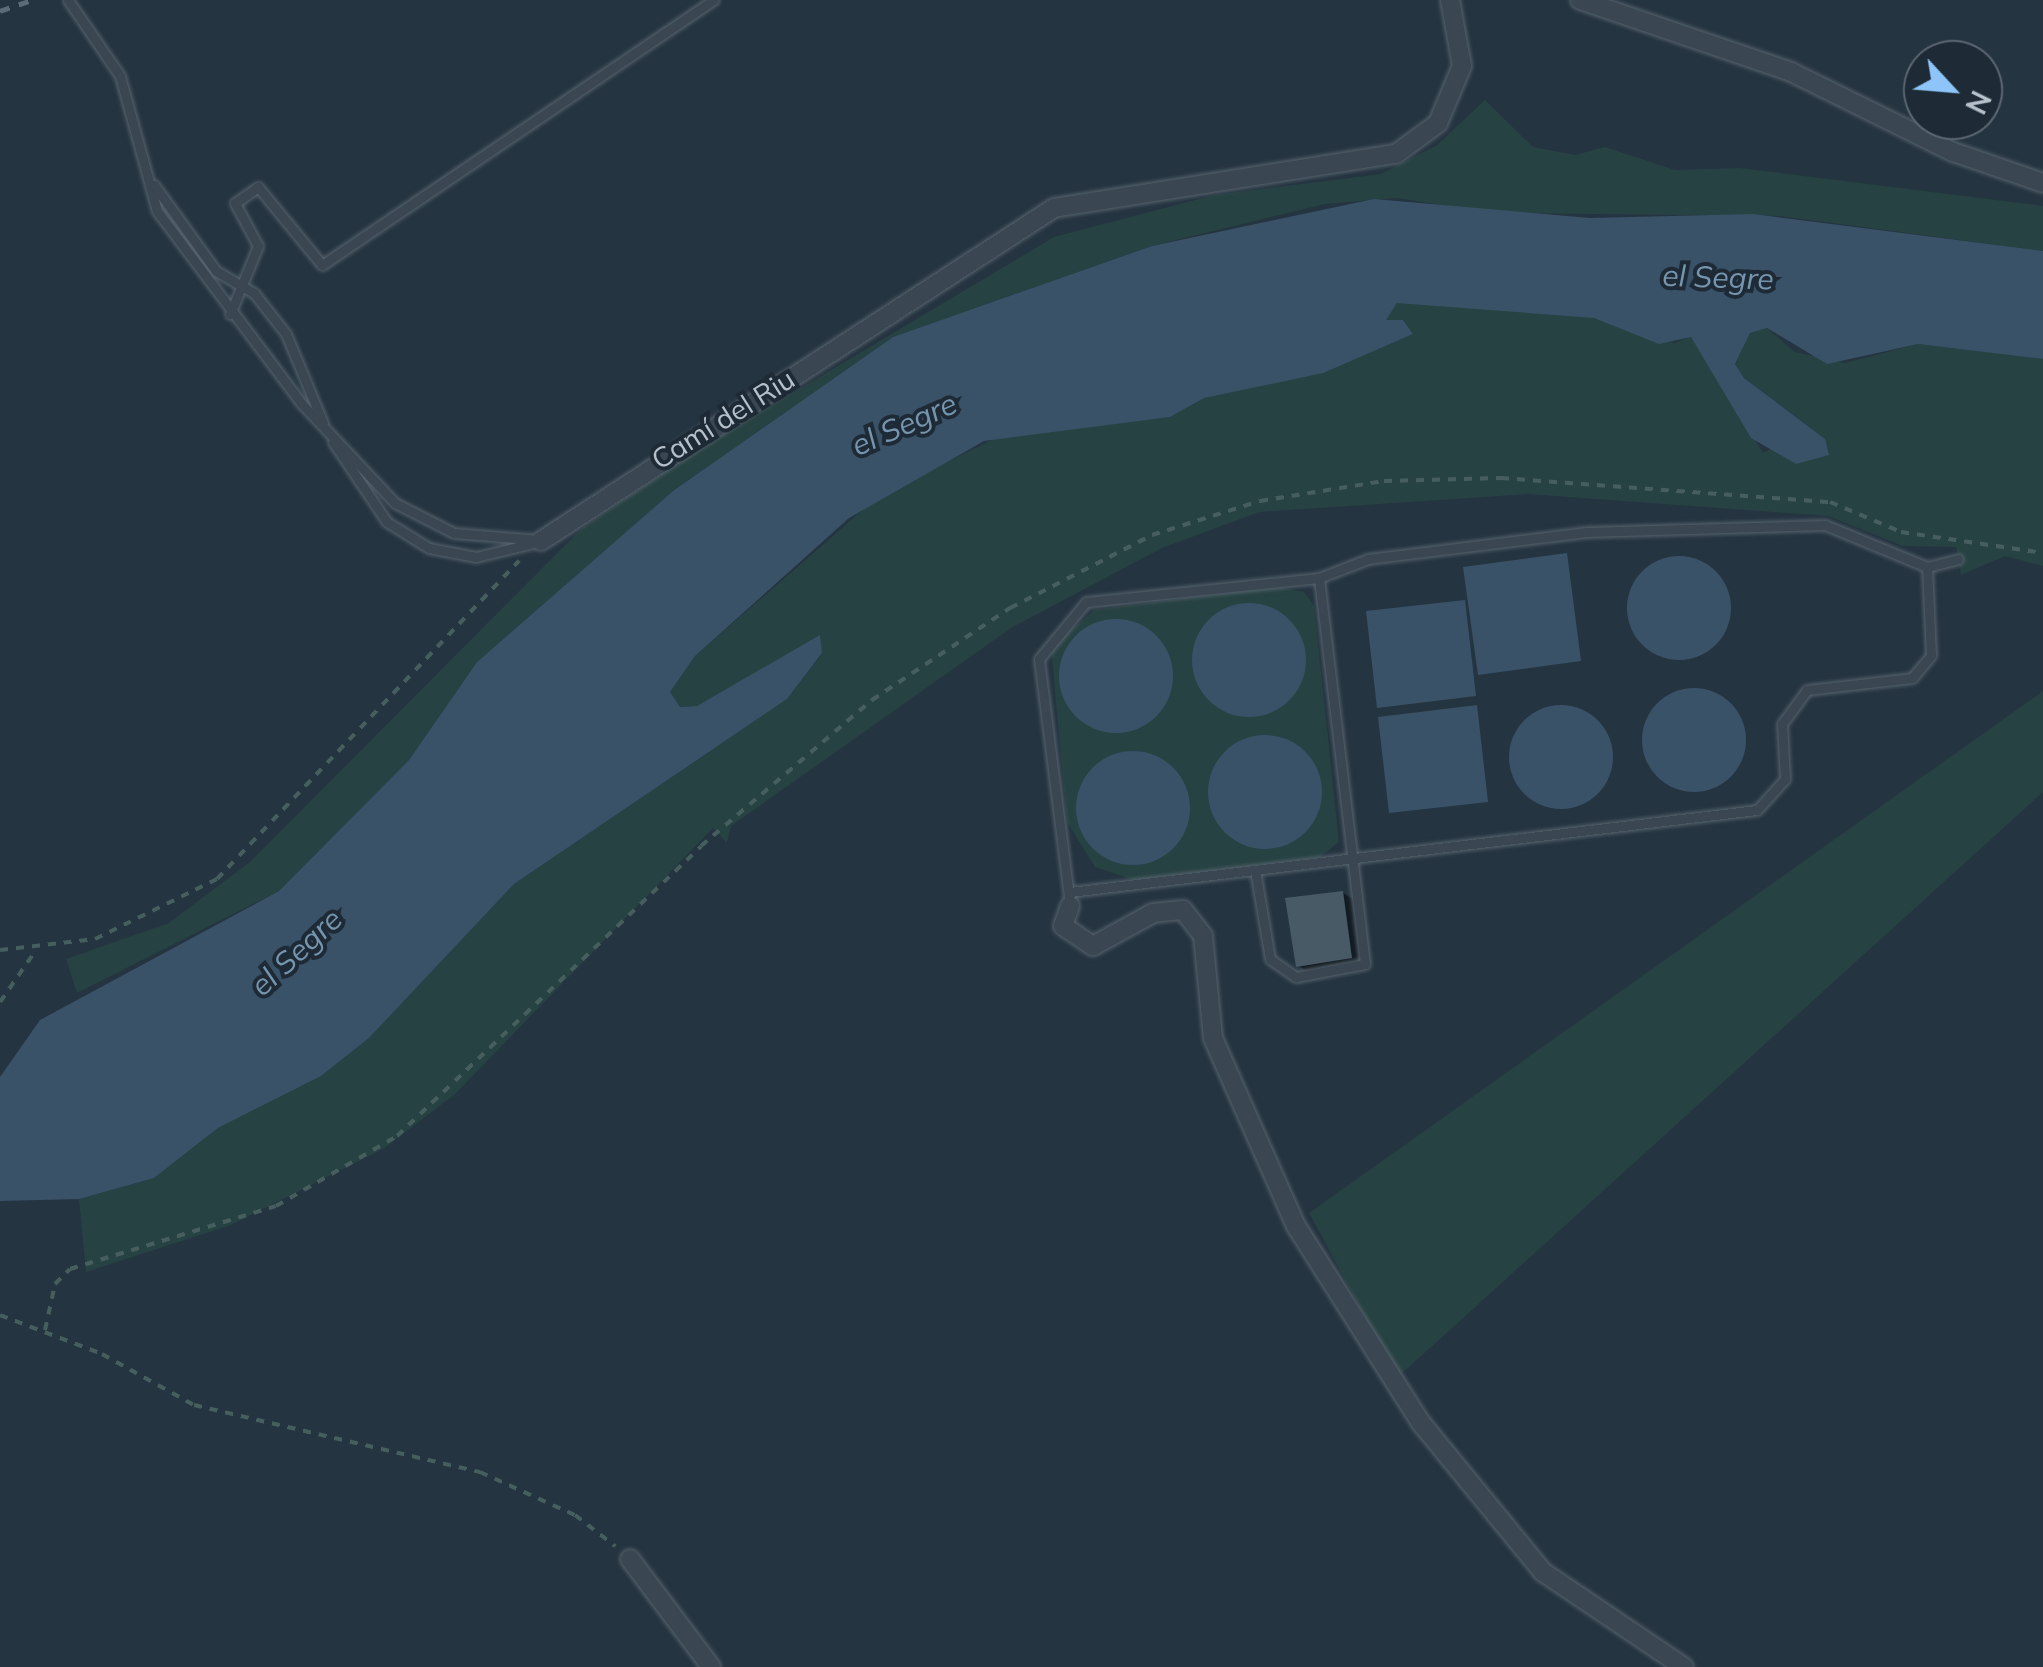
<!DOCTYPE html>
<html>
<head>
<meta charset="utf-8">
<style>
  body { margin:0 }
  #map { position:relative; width:2043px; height:1667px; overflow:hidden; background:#253441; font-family:Mulish,sans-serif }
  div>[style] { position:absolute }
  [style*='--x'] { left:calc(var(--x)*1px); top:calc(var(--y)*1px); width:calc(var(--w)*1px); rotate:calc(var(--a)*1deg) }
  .green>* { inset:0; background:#274242 }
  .water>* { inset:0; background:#395268 }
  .round { border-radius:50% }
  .shadow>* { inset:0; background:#0007 }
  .building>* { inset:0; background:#495a67 }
  .path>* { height:4px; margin-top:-2px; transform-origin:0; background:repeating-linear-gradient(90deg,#465e5e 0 8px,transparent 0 16px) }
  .roads { filter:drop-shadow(0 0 2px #57646e) drop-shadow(0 0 2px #57646e) }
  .lane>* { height:9px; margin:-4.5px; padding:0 4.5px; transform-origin:4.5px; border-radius:4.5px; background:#3a4651 }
  .street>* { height:18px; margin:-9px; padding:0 9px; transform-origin:9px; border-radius:9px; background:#3a4651 }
  .rail>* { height:5px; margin-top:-2.5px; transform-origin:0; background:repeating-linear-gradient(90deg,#5c6b78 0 10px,transparent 0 20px) }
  span { translate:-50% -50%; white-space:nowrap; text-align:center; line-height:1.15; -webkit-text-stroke:8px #1e2b36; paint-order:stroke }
  .street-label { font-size:28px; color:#b6c1cb }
  .water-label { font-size:30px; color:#7695ae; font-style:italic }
  .north { position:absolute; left:1903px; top:40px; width:100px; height:100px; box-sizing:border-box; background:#1e2b36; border:2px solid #5b6772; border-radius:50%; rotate:116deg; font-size:28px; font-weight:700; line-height:40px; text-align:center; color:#b6c1cb }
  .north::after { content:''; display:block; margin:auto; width:35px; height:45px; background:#8dc4f9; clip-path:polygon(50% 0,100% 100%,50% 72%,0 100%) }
</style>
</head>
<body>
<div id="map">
  <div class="green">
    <i style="clip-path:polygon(1485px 100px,1533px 147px,1575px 155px,1605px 147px,1675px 170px,1740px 168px,2043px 206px,2043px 251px,1779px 216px,1492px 213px,1397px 198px,1325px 204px,1152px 246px,893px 337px,673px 491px,477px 662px,409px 760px,279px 891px,77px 993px,66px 959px,169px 923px,251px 861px,582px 528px,709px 443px,1054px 237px,1214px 195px,1381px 174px,1437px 145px)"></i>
    <i style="clip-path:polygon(1456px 302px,1594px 318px,1675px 343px,1691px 336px,1763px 453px,1811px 428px,1744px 378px,1735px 364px,1750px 333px,1767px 328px,1795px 352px,1845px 363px,1918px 344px,2043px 359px,2043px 566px,2005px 556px,1961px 575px,1956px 547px,1903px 546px,1828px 516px,1528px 494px,1259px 512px,1162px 548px,1011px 628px,731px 826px,727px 843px,713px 828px,455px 1094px,383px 1149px,231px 1225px,86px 1272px,79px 1199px,154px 1178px,218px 1128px,321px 1076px,369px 1038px,514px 884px,787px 699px,822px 654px,776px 665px,697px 706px,680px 707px,670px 692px,695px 656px,881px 494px,1002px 435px,1170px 417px,1204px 398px,1352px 360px,1413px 334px,1403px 320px,1385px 320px,1397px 303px)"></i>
    <i style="clip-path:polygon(1276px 587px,1304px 592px,1314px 606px,1339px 842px,1320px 857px,1134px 880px,1095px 867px,1067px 822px,1051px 648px,1094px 610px)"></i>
    <i style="clip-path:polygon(2043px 691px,2043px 792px,1398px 1377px,1309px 1213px)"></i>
  </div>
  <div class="water">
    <i style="clip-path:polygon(1374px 199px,1590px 218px,1753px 214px,2043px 251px,2043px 359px,1918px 344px,1827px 364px,1767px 328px,1750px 333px,1735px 364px,1744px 378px,1825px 439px,1829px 455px,1796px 464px,1751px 438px,1691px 337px,1659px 344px,1594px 318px,1397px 303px,1386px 320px,1403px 320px,1413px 334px,1323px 373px,1204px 398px,1170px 417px,984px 441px,849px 518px,695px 656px,670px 692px,680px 707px,697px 706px,820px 635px,822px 653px,787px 699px,514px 884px,369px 1038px,321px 1076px,218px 1128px,154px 1178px,79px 1199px,0 1201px,0 1077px,40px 1020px,279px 891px,409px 760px,477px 662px,673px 491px,893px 337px,1152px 246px)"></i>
    <i style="clip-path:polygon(1567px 553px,1581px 661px,1478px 675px,1463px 567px)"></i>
    <i class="round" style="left:1627px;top:556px;width:104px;height:104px"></i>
    <i style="clip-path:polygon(1465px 600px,1476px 696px,1377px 708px,1366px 611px)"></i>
    <i class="round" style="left:1192px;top:603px;width:114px;height:114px"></i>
    <i class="round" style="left:1059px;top:619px;width:114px;height:114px"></i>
    <i class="round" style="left:1642px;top:688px;width:104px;height:104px"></i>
    <i class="round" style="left:1509px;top:705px;width:104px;height:104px"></i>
    <i style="clip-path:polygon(1477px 705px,1488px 802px,1389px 813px,1378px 717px)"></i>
    <i class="round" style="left:1208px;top:735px;width:114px;height:114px"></i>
    <i class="round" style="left:1076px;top:751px;width:114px;height:114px"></i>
  </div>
  <div class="shadow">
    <i style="clip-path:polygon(1343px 893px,1353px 899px,1361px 963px,1307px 971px,1297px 965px)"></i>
  </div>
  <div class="building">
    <i style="clip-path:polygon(1343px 891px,1352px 958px,1296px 967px,1285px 898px)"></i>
  </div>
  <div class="path">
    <i style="--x:0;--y:950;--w:96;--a:-6.6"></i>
    <i style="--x:95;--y:939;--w:136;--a:-26.2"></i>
    <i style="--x:217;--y:879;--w:439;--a:-46.5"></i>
    <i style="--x:0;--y:1002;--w:60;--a:-55.2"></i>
    <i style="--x:0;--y:1315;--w:109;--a:20.9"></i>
    <i style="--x:102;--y:1354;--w:105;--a:29"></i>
    <i style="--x:194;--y:1405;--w:294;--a:13.2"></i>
    <i style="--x:480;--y:1472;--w:104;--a:24.4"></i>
    <i style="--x:575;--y:1515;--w:51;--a:37.8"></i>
    <i style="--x:45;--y:1330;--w:47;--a:-77.7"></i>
    <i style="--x:55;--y:1284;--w:21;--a:-45"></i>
    <i style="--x:70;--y:1269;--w:215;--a:-17"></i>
    <i style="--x:276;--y:1206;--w:140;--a:-30"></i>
    <i style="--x:397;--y:1136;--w:420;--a:-43.6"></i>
    <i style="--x:701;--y:846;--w:225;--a:-40.5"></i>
    <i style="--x:872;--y:700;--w:166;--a:-33.7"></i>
    <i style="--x:1010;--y:608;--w:160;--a:-27.2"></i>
    <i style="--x:1152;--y:535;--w:113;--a:-17.5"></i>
    <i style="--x:1260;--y:501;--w:126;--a:-9.2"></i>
    <i style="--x:1384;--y:481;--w:117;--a:-1.5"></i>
    <i style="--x:1501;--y:478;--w:330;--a:4.2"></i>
    <i style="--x:1830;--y:502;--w:77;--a:22.9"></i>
    <i style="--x:1901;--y:532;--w:144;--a:8.4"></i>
  </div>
  <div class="roads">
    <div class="lane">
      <i style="--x:68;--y:0;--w:92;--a:55.6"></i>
      <i style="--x:120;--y:76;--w:140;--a:74.7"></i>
      <i style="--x:157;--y:211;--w:241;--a:53.1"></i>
      <i style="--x:302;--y:404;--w:136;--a:46.8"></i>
      <i style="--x:395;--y:503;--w:66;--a:27"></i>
      <i style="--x:454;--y:533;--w:86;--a:4.7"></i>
      <i style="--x:154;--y:185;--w:106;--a:54.2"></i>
      <i style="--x:216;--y:271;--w:44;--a:30.1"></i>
      <i style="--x:254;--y:293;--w:52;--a:52"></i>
      <i style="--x:286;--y:334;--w:96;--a:67.4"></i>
      <i style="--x:230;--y:314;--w:74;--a:-67.6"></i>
      <i style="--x:258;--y:246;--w:49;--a:-118.1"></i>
      <i style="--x:235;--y:203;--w:28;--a:-35"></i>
      <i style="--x:258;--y:187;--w:101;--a:50.6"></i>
      <i style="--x:322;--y:265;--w:473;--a:-34.1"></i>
      <i style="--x:333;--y:442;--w:97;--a:56"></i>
      <i style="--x:387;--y:522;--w:49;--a:31.8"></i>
      <i style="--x:429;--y:548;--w:48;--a:10.8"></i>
      <i style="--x:476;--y:557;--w:64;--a:-13.6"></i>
      <i style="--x:1927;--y:567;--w:32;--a:-14"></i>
      <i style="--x:1255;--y:870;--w:90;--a:80.4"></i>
      <i style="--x:1270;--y:959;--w:32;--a:35"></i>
      <i style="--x:1296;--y:977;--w:70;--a:-10.7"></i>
      <i style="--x:1365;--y:964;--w:389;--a:-96.8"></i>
      <i style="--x:1070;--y:892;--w:692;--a:-6.81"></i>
      <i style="--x:1757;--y:810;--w:42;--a:-47.9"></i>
      <i style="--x:1785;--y:779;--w:55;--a:-93.1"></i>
      <i style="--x:1782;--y:724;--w:42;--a:-53.7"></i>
      <i style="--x:1807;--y:690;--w:106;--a:-6.5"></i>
      <i style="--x:1912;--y:678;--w:30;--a:-50"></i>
      <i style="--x:1931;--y:655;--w:88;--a:-92.6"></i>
      <i style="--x:1927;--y:567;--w:110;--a:-157.6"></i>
      <i style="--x:1825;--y:525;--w:238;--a:178.3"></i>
      <i style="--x:1587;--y:532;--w:221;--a:173"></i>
      <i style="--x:1368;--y:559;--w:53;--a:158.8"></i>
      <i style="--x:1319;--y:578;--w:234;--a:174.1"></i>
      <i style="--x:1086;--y:602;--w:74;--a:129.5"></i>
      <i style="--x:1039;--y:659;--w:249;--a:82.8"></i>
    </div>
    <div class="street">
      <i style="--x:1580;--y:0;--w:223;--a:18.8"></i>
      <i style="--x:1791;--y:72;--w:181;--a:26.3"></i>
      <i style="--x:1953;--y:152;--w:95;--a:19"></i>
      <i style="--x:541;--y:541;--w:612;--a:-32.99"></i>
      <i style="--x:1054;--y:208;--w:346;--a:-9"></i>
      <i style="--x:1396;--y:154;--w:52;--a:-36.4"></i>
      <i style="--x:1438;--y:123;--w:62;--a:-67.2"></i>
      <i style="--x:1462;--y:66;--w:67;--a:-100.3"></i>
      <i style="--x:1070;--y:906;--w:21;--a:109"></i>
      <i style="--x:1063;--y:926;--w:36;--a:34"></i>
      <i style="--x:1093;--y:946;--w:68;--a:-28.8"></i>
      <i style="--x:1153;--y:913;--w:30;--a:-6"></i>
      <i style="--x:1183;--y:910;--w:33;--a:52"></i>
      <i style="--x:1203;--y:936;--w:102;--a:84.4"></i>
      <i style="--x:1213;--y:1038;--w:206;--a:66.2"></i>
      <i style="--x:1296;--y:1226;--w:233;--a:57.6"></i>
      <i style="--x:1421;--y:1423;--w:193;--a:50.7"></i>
      <i style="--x:1543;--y:1572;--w:170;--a:34"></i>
      <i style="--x:630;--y:1559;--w:135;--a:53.1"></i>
    </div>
  </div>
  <div class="rail">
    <i style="--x:0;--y:11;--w:34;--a:-19"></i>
  </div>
  <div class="street-label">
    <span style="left:723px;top:419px;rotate:-32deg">Camí del Riu</span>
  </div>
  <div class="water-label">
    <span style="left:1718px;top:277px;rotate:2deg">el Segre</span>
    <span style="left:904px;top:424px;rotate:-24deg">el Segre</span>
    <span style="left:296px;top:952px;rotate:-43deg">el Segre</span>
  </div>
  <div class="north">N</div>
</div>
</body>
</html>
